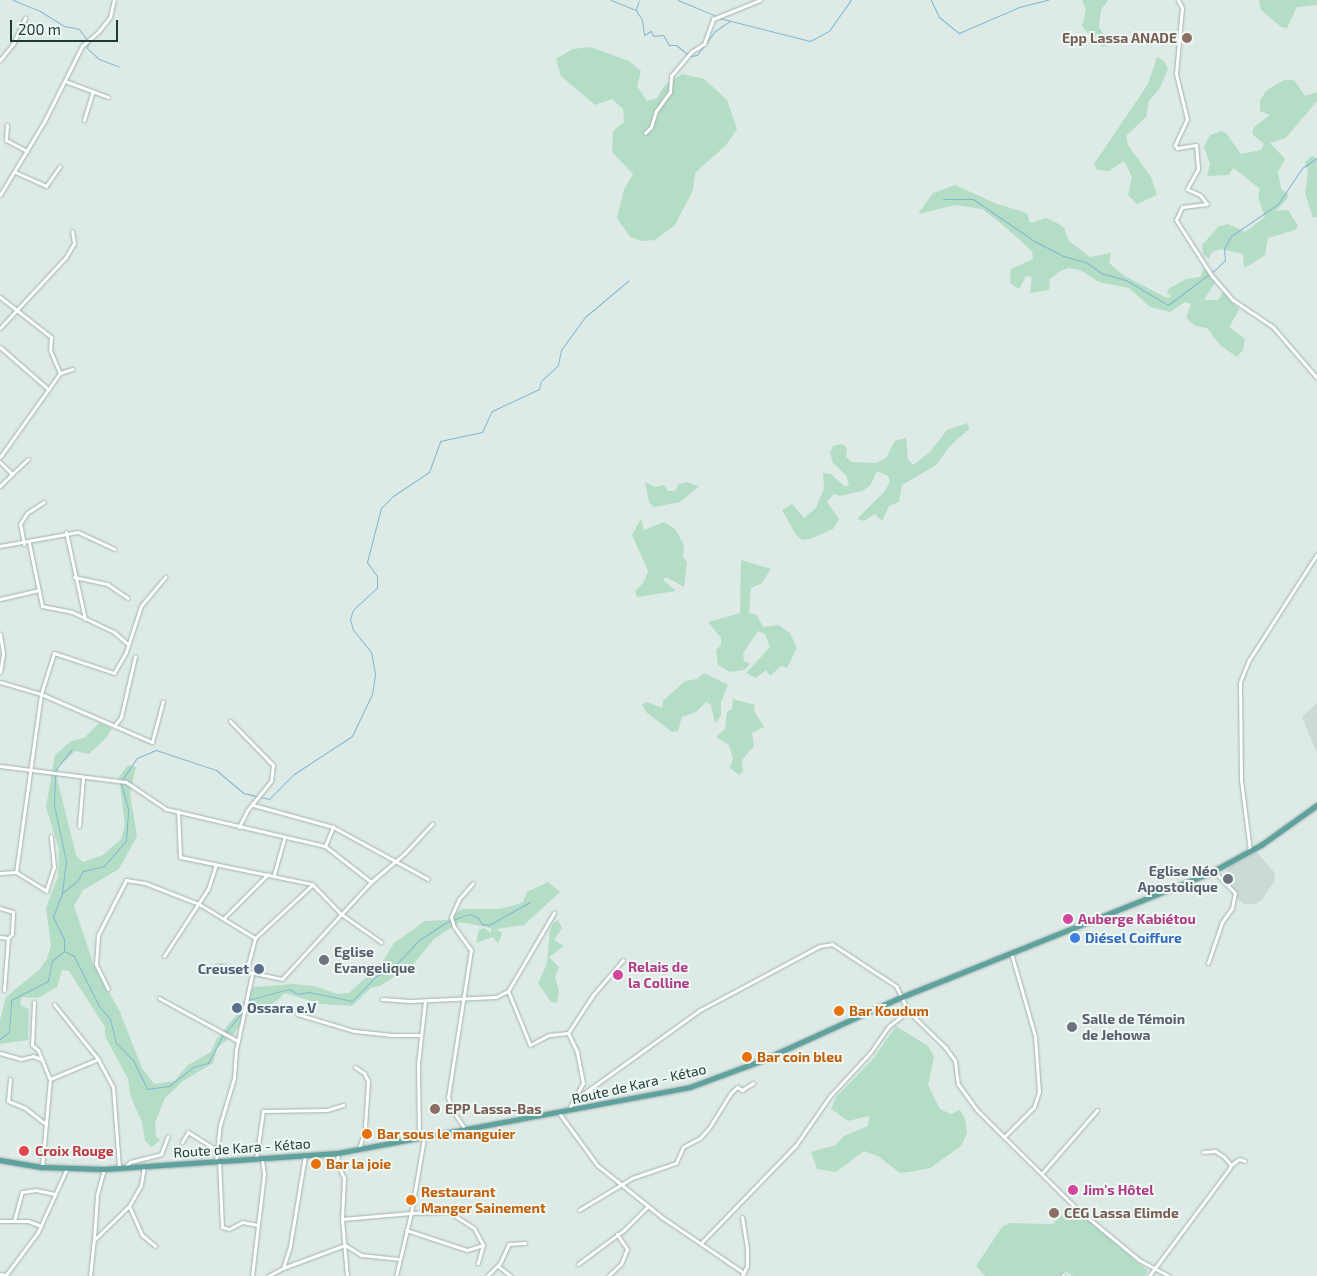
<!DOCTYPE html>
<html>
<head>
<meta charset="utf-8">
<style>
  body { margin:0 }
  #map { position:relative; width:1317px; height:1276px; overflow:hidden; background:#ddeae6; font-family:"Exo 2",sans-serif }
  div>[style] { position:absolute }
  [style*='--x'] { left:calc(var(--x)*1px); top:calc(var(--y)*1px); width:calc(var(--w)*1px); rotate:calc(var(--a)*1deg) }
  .built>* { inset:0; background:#cbdad6 }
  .green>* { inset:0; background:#b4ddc6 }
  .stream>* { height:1px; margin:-0.5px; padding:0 0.5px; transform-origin:0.5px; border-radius:0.5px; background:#81b8d3 }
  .roads { filter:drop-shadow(0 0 1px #a0b2ae) drop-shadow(0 0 1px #a0b2ae) }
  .minor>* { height:3px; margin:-1.5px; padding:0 1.5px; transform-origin:1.5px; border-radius:1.5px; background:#fff }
  .primary>* { height:4.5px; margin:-2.25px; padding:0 2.25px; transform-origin:2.25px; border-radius:2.25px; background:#5fa29d }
  .dots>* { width:14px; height:14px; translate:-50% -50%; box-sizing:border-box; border:2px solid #edf7f4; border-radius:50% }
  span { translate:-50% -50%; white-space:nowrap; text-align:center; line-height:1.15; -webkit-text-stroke:4px #edf7f4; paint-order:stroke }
  .education-label { font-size:14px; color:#785e54; font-weight:700 }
  .right { translate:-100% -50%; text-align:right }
  .left { translate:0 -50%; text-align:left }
  .worship-label { font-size:14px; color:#5b616d; font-weight:700 }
  .hotel-label { font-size:14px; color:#b23c85; font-weight:700 }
  .shop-label { font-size:14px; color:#366cbe; font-weight:700 }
  .service-label { font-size:14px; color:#4e5e75; font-weight:700 }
  .food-label { font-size:14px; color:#c56008; font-weight:700 }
  .street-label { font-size:14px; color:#1e3a37 }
  .health-label { font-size:14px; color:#be3a42; font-weight:700 }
  .scale { position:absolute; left:10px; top:20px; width:108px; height:22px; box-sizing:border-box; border:2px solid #1e3a37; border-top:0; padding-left:6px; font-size:15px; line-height:18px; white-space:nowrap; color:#1e3a37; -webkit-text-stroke:4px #edf7f4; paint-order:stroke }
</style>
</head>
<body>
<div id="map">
  <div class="built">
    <i style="clip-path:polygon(1317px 703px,1317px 753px,1302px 717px)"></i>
    <i style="clip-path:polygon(1256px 851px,1274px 872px,1275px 880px,1262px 900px,1255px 904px,1244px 904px,1233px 895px,1224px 875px,1229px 866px)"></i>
  </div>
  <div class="green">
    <i style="clip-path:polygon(1082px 0,1108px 0,1101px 10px,1099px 27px,1109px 44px,1104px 47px,1097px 44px,1082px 26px,1086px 10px)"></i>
    <i style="clip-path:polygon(1259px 0,1317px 0,1317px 5px,1297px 7px,1287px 28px,1281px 27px,1261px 10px)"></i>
    <i style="clip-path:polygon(590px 47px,629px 61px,641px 71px,637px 86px,647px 101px,657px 98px,665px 85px,682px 74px,704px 79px,727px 100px,737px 129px,726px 145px,695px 173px,693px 190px,675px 225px,655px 240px,642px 241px,630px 237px,617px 218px,624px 190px,633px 174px,612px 152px,613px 131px,624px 122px,623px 109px,612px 99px,595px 105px,561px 76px,556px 59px,573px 49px)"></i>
    <i style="clip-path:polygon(1157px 57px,1164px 61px,1168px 69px,1160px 88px,1149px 101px,1146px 117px,1126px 136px,1128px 145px,1151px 177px,1157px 195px,1137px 204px,1128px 195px,1132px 177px,1124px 161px,1109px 171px,1097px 170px,1094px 164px,1148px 84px)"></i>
    <i style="clip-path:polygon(1284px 80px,1294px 80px,1305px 96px,1317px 92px,1317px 101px,1286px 138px,1270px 143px,1285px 159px,1278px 172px,1281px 188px,1289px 196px,1276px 211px,1288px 210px,1298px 226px,1295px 230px,1268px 238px,1265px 255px,1250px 265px,1244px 267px,1243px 254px,1221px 249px,1212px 252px,1209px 259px,1203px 254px,1202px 245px,1219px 226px,1228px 224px,1245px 232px,1265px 217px,1258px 197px,1260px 189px,1236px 170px,1233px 168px,1229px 175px,1207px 176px,1210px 164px,1204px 147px,1210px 135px,1221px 131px,1226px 133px,1241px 154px,1261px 150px,1264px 144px,1252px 134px,1254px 127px,1270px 115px,1260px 111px,1260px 100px,1267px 90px)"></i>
    <i style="clip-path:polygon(1312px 156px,1317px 158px,1317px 217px,1313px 218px,1305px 193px,1308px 172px,1305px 162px)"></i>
    <i style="clip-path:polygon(955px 185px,997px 204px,1027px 213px,1030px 223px,1046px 218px,1059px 224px,1064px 228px,1069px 241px,1090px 257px,1111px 253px,1109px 263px,1123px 275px,1167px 298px,1172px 296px,1167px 293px,1168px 289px,1186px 279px,1200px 277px,1204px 268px,1215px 282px,1204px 300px,1218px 300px,1223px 292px,1239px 310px,1229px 327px,1245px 339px,1243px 350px,1237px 357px,1220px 345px,1207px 328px,1196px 326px,1186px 318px,1191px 304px,1185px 302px,1170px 312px,1150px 307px,1129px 288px,1099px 282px,1080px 270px,1068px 268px,1059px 272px,1050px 279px,1049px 290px,1030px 293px,1032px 277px,1026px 276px,1019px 289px,1010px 283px,1011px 269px,1033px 259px,1032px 251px,997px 220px,982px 209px,955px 205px,918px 214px,933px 193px)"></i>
    <i style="clip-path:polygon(968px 423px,969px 429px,950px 446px,936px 465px,902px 485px,899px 502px,889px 506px,882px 521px,875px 514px,864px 521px,857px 519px,885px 491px,890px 481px,888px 476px,877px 471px,870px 486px,862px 491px,840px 496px,834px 494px,827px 502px,839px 519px,833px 529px,810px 539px,802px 540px,796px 535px,782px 510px,792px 504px,804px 518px,816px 508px,824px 488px,823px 473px,831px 474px,845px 487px,849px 484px,846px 475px,833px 463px,830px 453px,833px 446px,842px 444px,847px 448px,846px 457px,851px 462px,876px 463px,886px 458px,895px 441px,906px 438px,908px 459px,913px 465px,930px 452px,947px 430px)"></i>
    <i style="clip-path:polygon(645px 482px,655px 487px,664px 485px,668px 491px,675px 491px,679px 484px,686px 482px,699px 486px,680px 502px,654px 507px,649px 502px)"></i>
    <i style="clip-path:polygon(641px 519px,644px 530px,664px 522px,675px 529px,684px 545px,683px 557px,687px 562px,684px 587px,666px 577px,663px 580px,676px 591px,637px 597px,635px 591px,644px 582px,648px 571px,632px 535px)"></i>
    <i style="clip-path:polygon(741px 560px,771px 569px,762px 583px,751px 588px,749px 613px,757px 615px,763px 627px,778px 625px,790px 633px,797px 648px,787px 668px,781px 666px,770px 676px,766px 670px,756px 678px,746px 673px,770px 647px,765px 634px,758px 631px,743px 653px,744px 661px,750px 664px,744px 670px,730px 672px,718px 665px,716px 650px,721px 645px,721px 638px,708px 622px,740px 613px)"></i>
    <i style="clip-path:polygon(704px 673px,728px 685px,721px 702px,721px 716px,715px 723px,711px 705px,706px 702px,696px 712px,682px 717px,678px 731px,672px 732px,646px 712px,642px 704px,647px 702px,662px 708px,663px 701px,685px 681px,697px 679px)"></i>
    <i style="clip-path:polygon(733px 699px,755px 705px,754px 711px,764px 727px,752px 733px,754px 746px,742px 760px,743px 772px,739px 775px,730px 768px,733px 759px,729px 745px,716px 737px,725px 729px,727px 712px,732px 709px)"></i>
    <i style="clip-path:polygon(99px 723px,112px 728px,107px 737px,89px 754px,75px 751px,58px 767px,57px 778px,76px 855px,83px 862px,103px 855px,121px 839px,125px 825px,119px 777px,128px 765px,136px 767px,130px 794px,137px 836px,119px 869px,83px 890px,74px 906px,93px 963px,120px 1012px,142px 1068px,154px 1084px,174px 1081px,188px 1065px,211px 1052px,216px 1040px,237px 1014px,254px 987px,293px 984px,314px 986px,338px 994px,349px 993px,383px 961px,394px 943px,425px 921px,447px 920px,462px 909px,499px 909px,515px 905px,523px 902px,527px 892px,548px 882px,560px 892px,524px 925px,496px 929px,502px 933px,498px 944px,493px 937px,476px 943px,479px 930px,484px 928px,491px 933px,491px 928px,460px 922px,434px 939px,412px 966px,380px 986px,371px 988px,352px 1006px,321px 1004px,285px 993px,269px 1008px,250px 1009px,234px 1034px,217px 1048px,213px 1063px,183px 1081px,165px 1098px,155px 1123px,156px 1136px,160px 1140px,152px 1147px,145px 1141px,142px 1122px,130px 1095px,128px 1079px,105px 1036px,105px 1027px,69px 971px,62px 970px,57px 987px,38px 998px,22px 997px,20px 1005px,29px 1009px,28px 1040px,0 1044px,0 1020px,6px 997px,39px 970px,47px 959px,51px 945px,46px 908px,58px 876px,59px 849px,46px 807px,55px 755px,71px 741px,84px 738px)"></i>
    <i style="clip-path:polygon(558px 920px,562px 928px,554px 940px,564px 946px,549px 957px,559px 967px,555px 977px,559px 991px,557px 1003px,551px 1002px,538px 983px,547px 964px,550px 931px,553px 923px)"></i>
    <i style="clip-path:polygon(896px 1026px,928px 1046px,934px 1057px,928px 1085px,940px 1109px,951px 1114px,960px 1110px,965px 1119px,967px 1133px,961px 1146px,930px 1168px,915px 1171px,900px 1173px,878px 1156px,864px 1151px,836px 1172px,817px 1169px,811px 1152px,836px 1145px,844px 1136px,868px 1126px,869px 1116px,848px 1121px,831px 1109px,836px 1097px,873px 1059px)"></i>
    <i style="clip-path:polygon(1071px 1206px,1148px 1271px,1145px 1276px,1073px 1276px,1065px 1271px,1061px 1276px,985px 1276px,976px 1266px,1002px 1227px,1010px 1223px,1053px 1224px)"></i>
  </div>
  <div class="stream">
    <i style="--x:13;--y:0;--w:29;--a:22"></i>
    <i style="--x:40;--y:11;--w:28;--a:32"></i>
    <i style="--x:64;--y:26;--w:15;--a:11"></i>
    <i style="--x:79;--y:29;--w:14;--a:54"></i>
    <i style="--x:611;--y:0;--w:27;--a:22"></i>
    <i style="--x:636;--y:10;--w:12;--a:59"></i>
    <i style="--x:642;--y:20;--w:15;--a:82"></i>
    <i style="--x:644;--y:35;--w:8;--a:-30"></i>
    <i style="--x:651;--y:31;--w:5;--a:68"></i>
    <i style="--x:653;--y:36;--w:10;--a:-6"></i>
    <i style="--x:663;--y:35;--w:12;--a:59"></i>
    <i style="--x:669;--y:45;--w:7;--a:0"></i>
    <i style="--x:676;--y:45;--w:14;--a:39"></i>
    <i style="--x:678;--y:0;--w:41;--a:22.8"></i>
    <i style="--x:931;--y:0;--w:19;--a:65"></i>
    <i style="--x:939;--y:17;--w:26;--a:39"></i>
    <i style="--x:959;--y:33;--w:65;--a:-23.4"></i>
    <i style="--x:1019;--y:7;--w:30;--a:-14"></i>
    <i style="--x:636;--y:9;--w:9;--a:-72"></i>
    <i style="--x:719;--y:18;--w:94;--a:14.2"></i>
    <i style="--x:810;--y:41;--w:21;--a:-28"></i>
    <i style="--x:829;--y:31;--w:38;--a:-55"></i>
    <i style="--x:88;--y:43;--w:5;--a:101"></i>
    <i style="--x:87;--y:48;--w:16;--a:43"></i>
    <i style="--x:99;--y:59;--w:22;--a:21"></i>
    <i style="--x:691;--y:56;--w:6;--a:-9"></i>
    <i style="--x:697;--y:55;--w:30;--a:-53"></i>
    <i style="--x:715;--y:31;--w:18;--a:-34"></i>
    <i style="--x:943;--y:199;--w:30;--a:0"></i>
    <i style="--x:973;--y:199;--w:74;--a:34.5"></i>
    <i style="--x:1034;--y:241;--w:33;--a:27"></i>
    <i style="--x:1063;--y:256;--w:24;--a:15"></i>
    <i style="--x:1086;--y:262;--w:19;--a:36"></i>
    <i style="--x:1101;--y:273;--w:26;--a:16"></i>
    <i style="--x:1126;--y:280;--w:49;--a:30.8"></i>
    <i style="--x:1168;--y:305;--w:60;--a:-36.9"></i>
    <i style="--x:1216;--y:269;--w:13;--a:-45"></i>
    <i style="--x:1225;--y:260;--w:11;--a:-95"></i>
    <i style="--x:1224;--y:249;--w:15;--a:-62"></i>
    <i style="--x:1231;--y:236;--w:57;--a:-34.2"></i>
    <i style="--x:1278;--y:204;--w:43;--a:-56.3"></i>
    <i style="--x:1302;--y:168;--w:18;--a:-34"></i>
    <i style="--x:122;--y:780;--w:27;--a:-56"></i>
    <i style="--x:137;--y:758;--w:21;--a:-23"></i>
    <i style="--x:156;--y:750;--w:63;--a:18.4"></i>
    <i style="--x:216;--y:770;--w:35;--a:40"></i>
    <i style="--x:243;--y:793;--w:27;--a:13"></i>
    <i style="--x:269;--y:799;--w:35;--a:-45"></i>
    <i style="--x:294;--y:774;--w:69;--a:-33.2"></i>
    <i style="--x:352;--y:736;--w:47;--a:-64.5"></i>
    <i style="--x:372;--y:694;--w:20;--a:-81"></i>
    <i style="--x:375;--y:674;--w:22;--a:-100"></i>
    <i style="--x:371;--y:652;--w:28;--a:-129"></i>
    <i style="--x:353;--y:630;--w:11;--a:-105"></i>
    <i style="--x:350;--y:619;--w:9;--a:-72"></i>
    <i style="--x:353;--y:610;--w:33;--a:-43"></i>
    <i style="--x:377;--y:588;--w:12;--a:-90"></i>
    <i style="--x:377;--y:576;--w:17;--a:-126"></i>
    <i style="--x:367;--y:562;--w:56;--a:-75.5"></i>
    <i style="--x:381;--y:508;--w:17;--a:-45"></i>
    <i style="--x:393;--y:496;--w:43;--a:-33.7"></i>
    <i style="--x:429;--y:472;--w:33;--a:-70"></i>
    <i style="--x:440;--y:441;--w:43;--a:-12.1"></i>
    <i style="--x:482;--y:432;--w:23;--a:-65"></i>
    <i style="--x:492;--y:411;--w:52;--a:-25.1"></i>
    <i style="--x:539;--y:389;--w:8;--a:-76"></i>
    <i style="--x:541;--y:381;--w:23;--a:-43"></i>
    <i style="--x:558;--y:365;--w:15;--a:-79"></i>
    <i style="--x:561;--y:350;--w:41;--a:-54"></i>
    <i style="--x:585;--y:317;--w:57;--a:-40.1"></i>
    <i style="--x:62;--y:893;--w:19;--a:-39"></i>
    <i style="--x:77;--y:881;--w:12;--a:-59"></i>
    <i style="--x:83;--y:871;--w:22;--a:-13"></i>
    <i style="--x:104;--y:866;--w:33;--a:-49"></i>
    <i style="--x:126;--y:841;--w:32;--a:-86"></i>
    <i style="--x:128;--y:809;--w:27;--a:-105"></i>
    <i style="--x:64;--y:951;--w:11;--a:27"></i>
    <i style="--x:74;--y:956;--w:56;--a:63.4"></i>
    <i style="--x:99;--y:1006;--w:17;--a:50"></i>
    <i style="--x:110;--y:1019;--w:25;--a:76"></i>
    <i style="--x:116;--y:1043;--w:24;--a:45"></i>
    <i style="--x:133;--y:1060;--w:32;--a:64"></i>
    <i style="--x:147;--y:1089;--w:22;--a:-8"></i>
    <i style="--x:169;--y:1086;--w:31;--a:-38"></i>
    <i style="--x:193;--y:1067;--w:16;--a:-15"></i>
    <i style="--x:208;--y:1063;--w:32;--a:-62"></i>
    <i style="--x:248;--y:1000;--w:42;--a:-15"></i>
    <i style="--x:289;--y:989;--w:10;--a:29"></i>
    <i style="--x:298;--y:994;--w:11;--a:-10"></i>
    <i style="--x:309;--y:992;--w:44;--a:11.8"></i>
    <i style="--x:352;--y:1001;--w:35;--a:-46"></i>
    <i style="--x:376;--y:976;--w:15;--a:-20"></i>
    <i style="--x:390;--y:971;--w:42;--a:-46.9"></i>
    <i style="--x:419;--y:940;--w:33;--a:-33"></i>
    <i style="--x:447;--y:922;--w:23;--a:-20"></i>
    <i style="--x:469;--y:914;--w:9;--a:21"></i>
    <i style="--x:477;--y:917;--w:9;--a:54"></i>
    <i style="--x:482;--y:924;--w:7;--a:8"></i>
    <i style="--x:489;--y:925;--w:47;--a:-29.3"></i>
    <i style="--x:226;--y:1032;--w:26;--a:-51"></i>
    <i style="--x:0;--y:1039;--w:11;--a:-38"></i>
    <i style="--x:9;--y:1032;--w:32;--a:-86"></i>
    <i style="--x:11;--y:1000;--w:42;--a:-27.2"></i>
    <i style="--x:48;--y:981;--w:20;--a:-79"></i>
    <i style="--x:52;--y:961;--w:16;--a:-40"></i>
    <i style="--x:64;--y:951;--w:12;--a:-90"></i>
    <i style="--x:64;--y:939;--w:25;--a:-117"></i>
    <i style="--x:53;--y:917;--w:26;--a:-69"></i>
    <i style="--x:62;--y:893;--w:32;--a:-83"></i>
    <i style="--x:66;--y:861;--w:57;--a:-102.1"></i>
    <i style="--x:54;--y:805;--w:29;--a:-88"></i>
    <i style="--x:55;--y:776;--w:8;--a:-76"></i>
    <i style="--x:57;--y:768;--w:24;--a:-52"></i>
  </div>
  <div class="roads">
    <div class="minor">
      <i style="--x:1178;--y:0;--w:9;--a:63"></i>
      <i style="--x:1182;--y:8;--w:66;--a:95.2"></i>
      <i style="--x:1176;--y:74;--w:46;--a:76.3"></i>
      <i style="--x:1187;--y:119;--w:29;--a:115"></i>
      <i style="--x:1175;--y:145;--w:4;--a:56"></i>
      <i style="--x:1177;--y:148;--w:19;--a:-9"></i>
      <i style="--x:1196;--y:145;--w:24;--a:85"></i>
      <i style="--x:1198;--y:169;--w:23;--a:119"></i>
      <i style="--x:1187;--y:189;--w:14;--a:25"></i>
      <i style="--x:1200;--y:195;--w:11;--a:52"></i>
      <i style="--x:1207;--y:204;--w:25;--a:173"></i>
      <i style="--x:1182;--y:207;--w:14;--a:115"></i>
      <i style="--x:1176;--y:220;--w:67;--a:57.3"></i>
      <i style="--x:1212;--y:276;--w:32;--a:49"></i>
      <i style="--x:1233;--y:300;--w:48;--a:34"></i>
      <i style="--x:1273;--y:327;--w:67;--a:49.2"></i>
      <i style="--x:0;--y:60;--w:21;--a:-51"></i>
      <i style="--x:13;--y:44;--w:29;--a:-65"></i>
      <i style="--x:65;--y:81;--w:46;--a:20.4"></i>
      <i style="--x:84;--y:120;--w:30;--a:-73"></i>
      <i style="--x:7;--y:125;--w:15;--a:94"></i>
      <i style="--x:6;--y:140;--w:24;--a:28"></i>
      <i style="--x:645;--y:133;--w:8;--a:-45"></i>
      <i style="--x:651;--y:127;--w:17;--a:-73"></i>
      <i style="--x:656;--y:111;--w:24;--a:-54"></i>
      <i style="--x:670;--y:92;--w:16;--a:-86"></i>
      <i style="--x:671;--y:76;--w:31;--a:-50"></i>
      <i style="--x:691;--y:52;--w:15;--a:-32"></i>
      <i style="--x:704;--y:44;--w:27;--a:-70"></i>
      <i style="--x:713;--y:19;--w:51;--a:-22"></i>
      <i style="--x:15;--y:172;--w:34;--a:24"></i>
      <i style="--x:46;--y:186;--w:24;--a:-55"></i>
      <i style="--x:0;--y:195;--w:87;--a:-59"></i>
      <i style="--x:45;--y:120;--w:83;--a:-63.4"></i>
      <i style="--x:82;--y:46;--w:23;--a:-41"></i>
      <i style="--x:99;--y:31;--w:18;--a:-52"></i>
      <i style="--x:110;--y:17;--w:17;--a:-77"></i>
      <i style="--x:0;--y:297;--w:65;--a:38.1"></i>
      <i style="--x:51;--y:337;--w:13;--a:94"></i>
      <i style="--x:50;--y:350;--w:25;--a:67"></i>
      <i style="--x:60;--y:373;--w:103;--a:125.5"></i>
      <i style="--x:0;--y:328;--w:97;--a:-47.1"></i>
      <i style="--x:66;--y:257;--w:16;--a:-60"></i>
      <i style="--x:74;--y:243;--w:12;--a:-99"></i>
      <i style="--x:0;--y:347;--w:64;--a:41.2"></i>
      <i style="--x:60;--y:373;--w:13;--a:-18"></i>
      <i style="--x:0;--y:462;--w:17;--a:45"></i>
      <i style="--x:12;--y:474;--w:22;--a:-43"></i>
      <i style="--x:0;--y:486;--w:17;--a:-45"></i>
      <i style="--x:66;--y:532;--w:89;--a:77.7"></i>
      <i style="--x:29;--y:543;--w:64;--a:78.3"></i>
      <i style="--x:42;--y:606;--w:31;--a:11"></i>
      <i style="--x:72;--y:612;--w:47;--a:25.5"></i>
      <i style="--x:114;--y:632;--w:18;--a:41"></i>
      <i style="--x:24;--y:544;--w:20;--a:-101"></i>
      <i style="--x:20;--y:524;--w:13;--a:-58"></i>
      <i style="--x:27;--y:513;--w:20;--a:-33"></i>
      <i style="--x:0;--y:546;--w:79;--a:-10.2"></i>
      <i style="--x:78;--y:532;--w:40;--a:25"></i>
      <i style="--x:74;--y:577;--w:34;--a:12"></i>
      <i style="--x:107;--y:584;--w:25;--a:34"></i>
      <i style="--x:0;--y:599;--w:39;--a:-13"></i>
      <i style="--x:0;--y:634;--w:20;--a:81"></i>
      <i style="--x:3;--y:654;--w:18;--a:99"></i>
      <i style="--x:0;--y:682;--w:43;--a:16.3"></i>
      <i style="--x:41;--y:694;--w:121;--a:23.4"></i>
      <i style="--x:152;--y:742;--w:42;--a:-75"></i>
      <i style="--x:230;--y:721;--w:62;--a:45.7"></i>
      <i style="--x:273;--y:765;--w:16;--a:97"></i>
      <i style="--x:271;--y:781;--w:38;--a:129"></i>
      <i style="--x:247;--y:811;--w:18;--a:117"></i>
      <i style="--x:115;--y:725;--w:10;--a:-53"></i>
      <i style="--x:121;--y:717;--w:62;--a:-76.9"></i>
      <i style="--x:0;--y:766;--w:127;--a:7.2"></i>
      <i style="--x:126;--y:782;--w:48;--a:34"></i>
      <i style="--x:166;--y:809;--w:163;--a:13.1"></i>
      <i style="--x:325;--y:846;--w:58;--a:38"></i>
      <i style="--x:253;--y:805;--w:83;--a:15.4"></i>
      <i style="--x:333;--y:827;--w:108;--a:28.7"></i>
      <i style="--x:178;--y:811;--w:46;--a:87.5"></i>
      <i style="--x:180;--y:857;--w:135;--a:11.6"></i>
      <i style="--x:312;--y:884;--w:42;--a:46"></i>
      <i style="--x:341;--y:914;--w:49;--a:35"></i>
      <i style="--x:79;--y:826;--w:48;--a:-85.2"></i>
      <i style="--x:325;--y:846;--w:21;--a:-67"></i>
      <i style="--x:1250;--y:851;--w:72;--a:-97.2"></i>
      <i style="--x:1241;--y:780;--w:98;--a:-90.6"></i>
      <i style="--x:1240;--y:682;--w:24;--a:-68"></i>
      <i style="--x:1249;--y:660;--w:126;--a:-57.3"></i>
      <i style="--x:16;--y:872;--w:180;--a:-82"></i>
      <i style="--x:41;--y:694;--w:43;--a:-72.4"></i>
      <i style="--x:54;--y:653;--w:63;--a:18.4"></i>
      <i style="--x:114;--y:673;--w:24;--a:-60"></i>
      <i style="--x:126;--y:652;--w:48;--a:-71.9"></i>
      <i style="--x:141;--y:606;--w:38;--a:-50"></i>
      <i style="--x:0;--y:873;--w:16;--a:-4"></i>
      <i style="--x:16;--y:872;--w:36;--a:32"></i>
      <i style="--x:46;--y:891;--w:25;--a:-72"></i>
      <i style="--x:54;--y:867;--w:31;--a:-96"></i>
      <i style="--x:274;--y:874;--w:37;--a:-74"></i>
      <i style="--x:0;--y:908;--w:14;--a:17"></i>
      <i style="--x:13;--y:912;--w:22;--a:93"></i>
      <i style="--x:12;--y:934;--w:6;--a:135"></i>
      <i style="--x:8;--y:938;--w:8;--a:-173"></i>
      <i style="--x:224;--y:918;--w:62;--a:-45"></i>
      <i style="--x:164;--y:956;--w:80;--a:-56.7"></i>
      <i style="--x:208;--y:889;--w:25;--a:-72"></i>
      <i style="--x:1208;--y:963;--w:43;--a:-71.1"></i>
      <i style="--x:1222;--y:922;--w:17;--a:-54"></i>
      <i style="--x:1232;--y:908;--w:15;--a:-79"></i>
      <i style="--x:1235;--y:893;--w:30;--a:-134"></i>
      <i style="--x:209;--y:969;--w:11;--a:-15"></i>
      <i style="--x:220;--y:966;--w:63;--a:11.8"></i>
      <i style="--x:282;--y:979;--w:132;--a:-47.5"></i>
      <i style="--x:371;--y:882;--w:45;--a:-40.5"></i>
      <i style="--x:405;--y:853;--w:40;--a:-47"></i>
      <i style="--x:246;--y:972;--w:35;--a:-75"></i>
      <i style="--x:255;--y:938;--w:78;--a:-42.9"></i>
      <i style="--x:108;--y:989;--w:28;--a:-116"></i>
      <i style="--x:96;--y:964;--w:29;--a:-86"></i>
      <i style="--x:98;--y:935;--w:62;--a:-63"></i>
      <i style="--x:126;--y:880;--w:19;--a:9"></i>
      <i style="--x:145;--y:883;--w:58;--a:21.3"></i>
      <i style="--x:199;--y:904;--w:66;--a:31.3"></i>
      <i style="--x:4;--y:990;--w:52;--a:-85.6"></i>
      <i style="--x:508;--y:991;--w:58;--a:67.8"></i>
      <i style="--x:530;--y:1045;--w:21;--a:-28"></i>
      <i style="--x:549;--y:1035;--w:19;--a:-6"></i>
      <i style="--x:159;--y:998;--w:90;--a:28.6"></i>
      <i style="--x:382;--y:999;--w:28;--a:4"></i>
      <i style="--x:410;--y:1001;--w:86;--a:-2.7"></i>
      <i style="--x:496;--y:997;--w:13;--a:-27"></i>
      <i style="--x:508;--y:991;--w:91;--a:-59.5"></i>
      <i style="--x:34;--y:1002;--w:43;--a:92.7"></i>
      <i style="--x:32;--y:1045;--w:8;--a:40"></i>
      <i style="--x:38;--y:1050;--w:31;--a:68"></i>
      <i style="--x:50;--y:1079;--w:88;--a:95.2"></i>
      <i style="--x:297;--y:1014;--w:59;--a:16.6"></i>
      <i style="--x:354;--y:1031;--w:36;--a:6"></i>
      <i style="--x:390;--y:1035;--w:31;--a:0"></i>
      <i style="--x:568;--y:1033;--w:45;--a:-56.7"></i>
      <i style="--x:593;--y:995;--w:46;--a:-49.4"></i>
      <i style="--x:0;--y:1053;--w:22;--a:16"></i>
      <i style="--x:21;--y:1059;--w:12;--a:-14"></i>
      <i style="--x:33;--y:1056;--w:9;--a:21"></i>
      <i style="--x:98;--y:1059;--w:32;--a:62"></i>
      <i style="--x:113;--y:1087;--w:79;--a:85.7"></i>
      <i style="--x:355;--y:1067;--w:11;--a:34"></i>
      <i style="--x:364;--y:1073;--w:9;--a:63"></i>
      <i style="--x:368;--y:1081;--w:47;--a:93.7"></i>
      <i style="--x:365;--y:1128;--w:22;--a:106"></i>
      <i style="--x:10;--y:1079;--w:22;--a:95"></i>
      <i style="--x:8;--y:1101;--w:18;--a:22"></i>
      <i style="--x:25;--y:1108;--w:24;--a:38"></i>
      <i style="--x:50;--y:1079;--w:52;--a:-22.6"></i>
      <i style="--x:98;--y:1059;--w:70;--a:-128.7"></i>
      <i style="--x:576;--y:1099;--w:153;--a:-35.7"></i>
      <i style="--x:700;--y:1010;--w:136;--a:-28.1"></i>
      <i style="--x:820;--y:946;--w:12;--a:-9"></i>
      <i style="--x:832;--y:944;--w:77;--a:33.3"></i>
      <i style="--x:896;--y:986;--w:28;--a:64"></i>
      <i style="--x:908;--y:1011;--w:52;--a:44.2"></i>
      <i style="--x:945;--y:1047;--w:17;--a:54"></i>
      <i style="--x:955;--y:1061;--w:23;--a:83"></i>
      <i style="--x:958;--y:1084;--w:32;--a:54"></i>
      <i style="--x:977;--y:1110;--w:38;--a:45"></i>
      <i style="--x:1004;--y:1137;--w:100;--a:44.6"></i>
      <i style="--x:1075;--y:1207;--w:83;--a:39.6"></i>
      <i style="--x:1139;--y:1260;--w:34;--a:28"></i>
      <i style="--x:568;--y:1111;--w:32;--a:-62"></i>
      <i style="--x:583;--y:1083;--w:32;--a:-101"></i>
      <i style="--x:577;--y:1052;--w:21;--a:-115"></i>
      <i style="--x:559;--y:1113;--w:64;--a:53.8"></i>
      <i style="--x:597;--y:1165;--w:85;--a:38.8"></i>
      <i style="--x:663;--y:1218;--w:98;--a:34.2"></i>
      <i style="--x:465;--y:1129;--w:23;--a:-124"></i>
      <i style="--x:452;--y:1110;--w:14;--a:-107"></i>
      <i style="--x:448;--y:1097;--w:149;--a:-81.1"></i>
      <i style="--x:471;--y:950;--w:29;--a:-126"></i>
      <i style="--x:454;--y:927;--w:10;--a:-107"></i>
      <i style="--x:451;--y:917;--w:20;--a:-66"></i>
      <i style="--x:459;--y:899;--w:21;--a:-49"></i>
      <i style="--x:1004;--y:1137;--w:42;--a:-45"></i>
      <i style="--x:1034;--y:1107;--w:16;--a:-72"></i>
      <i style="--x:1039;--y:1092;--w:56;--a:-94.1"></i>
      <i style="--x:1035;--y:1036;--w:86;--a:-106.1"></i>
      <i style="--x:424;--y:1138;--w:76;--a:99.8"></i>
      <i style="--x:411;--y:1213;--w:38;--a:-2"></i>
      <i style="--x:449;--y:1212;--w:30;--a:33"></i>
      <i style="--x:474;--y:1228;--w:19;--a:62"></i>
      <i style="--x:483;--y:1245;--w:19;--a:106"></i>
      <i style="--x:419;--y:1139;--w:75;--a:-90.8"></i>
      <i style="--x:418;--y:1064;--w:63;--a:-83.7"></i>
      <i style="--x:182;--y:1142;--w:12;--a:-59"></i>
      <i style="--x:188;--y:1132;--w:32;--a:32"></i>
      <i style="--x:338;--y:1153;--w:10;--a:96"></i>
      <i style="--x:337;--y:1163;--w:17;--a:65"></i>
      <i style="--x:344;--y:1178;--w:41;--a:92.8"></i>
      <i style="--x:342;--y:1219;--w:57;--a:85"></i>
      <i style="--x:256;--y:1159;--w:49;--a:-81.7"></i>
      <i style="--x:263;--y:1111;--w:64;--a:-0.9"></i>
      <i style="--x:327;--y:1110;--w:17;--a:-17"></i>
      <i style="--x:216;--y:1161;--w:36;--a:-84"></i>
      <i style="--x:220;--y:1125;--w:49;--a:-73.4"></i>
      <i style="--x:234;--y:1078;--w:28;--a:-86"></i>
      <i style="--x:236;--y:1050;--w:78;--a:-78.1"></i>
      <i style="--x:219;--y:1161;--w:66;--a:87.4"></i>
      <i style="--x:222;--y:1227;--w:7;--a:16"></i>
      <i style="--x:229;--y:1229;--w:15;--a:-28"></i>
      <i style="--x:242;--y:1222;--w:16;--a:11"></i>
      <i style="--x:1231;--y:1165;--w:10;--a:-37"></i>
      <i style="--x:1239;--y:1159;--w:6;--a:18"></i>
      <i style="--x:126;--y:1166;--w:6;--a:-45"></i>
      <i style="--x:130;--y:1162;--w:32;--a:-14"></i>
      <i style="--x:161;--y:1154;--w:19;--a:-69"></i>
      <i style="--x:1043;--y:1172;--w:82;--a:-48.9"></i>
      <i style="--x:129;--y:1206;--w:32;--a:66"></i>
      <i style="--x:142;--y:1235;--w:17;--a:40"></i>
      <i style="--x:579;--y:1210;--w:62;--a:-31.1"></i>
      <i style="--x:632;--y:1178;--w:46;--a:-18.8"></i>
      <i style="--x:676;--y:1163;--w:17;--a:-66"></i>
      <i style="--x:683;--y:1147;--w:19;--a:-28"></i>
      <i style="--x:700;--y:1138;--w:13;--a:-48"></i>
      <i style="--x:709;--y:1128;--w:40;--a:-58"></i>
      <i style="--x:730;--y:1094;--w:10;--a:-45"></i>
      <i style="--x:737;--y:1087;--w:6;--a:31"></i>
      <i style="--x:742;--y:1090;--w:13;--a:-32"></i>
      <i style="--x:742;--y:1217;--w:33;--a:81"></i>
      <i style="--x:747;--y:1250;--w:16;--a:90"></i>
      <i style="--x:747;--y:1266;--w:11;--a:117"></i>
      <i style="--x:342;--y:1219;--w:69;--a:-5"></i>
      <i style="--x:411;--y:1213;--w:65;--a:103.4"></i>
      <i style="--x:0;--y:1221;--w:28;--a:0"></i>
      <i style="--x:28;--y:1221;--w:14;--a:21"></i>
      <i style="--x:14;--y:1221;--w:30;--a:-75"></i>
      <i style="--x:22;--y:1192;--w:14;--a:-8"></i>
      <i style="--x:36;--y:1190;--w:19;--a:12"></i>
      <i style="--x:406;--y:1230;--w:64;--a:18.2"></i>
      <i style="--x:467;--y:1250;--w:17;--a:-17"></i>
      <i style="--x:94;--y:1239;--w:44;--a:-86.1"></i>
      <i style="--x:97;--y:1195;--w:27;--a:-75"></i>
      <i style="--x:701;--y:1243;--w:136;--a:-45.9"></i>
      <i style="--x:796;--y:1145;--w:60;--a:-55.2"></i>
      <i style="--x:830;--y:1096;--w:59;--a:-47.1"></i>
      <i style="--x:870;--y:1053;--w:33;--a:-55"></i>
      <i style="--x:889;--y:1026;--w:24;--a:-38"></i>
      <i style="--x:578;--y:1264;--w:57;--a:-36.5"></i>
      <i style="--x:624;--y:1230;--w:34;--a:-45"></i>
      <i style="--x:498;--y:1266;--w:16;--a:38"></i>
      <i style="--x:283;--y:1268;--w:66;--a:-20.4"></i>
      <i style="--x:345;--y:1245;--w:19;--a:32"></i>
      <i style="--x:361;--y:1255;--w:37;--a:6"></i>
      <i style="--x:0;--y:1274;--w:6;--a:9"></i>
      <i style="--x:6;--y:1275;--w:54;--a:-53.3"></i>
      <i style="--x:38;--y:1232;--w:70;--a:-65.6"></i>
      <i style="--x:90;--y:1276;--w:36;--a:-84"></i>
      <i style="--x:94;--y:1240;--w:49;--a:-44.2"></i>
      <i style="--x:129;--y:1206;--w:24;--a:-60"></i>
      <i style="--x:141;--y:1185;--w:19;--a:-81"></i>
      <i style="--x:252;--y:1276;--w:103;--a:-83.3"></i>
      <i style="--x:264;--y:1174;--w:15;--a:-98"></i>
      <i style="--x:268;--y:1276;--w:17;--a:-28"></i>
      <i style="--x:283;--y:1268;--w:23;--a:-72"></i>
      <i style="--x:290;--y:1246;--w:92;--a:-80.6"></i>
      <i style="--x:487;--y:1276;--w:18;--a:-45"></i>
      <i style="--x:500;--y:1263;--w:21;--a:-65"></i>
      <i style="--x:509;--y:1244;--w:16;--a:-4"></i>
      <i style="--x:608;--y:1276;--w:18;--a:-43"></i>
      <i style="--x:621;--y:1264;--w:16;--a:-68"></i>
      <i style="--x:627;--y:1249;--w:18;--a:-124"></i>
      <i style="--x:1063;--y:1276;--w:1;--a:-90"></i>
      <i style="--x:1149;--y:1276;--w:134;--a:-53.2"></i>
      <i style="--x:1229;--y:1169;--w:4;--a:-63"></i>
      <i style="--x:1231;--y:1165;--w:11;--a:-131"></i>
      <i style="--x:1224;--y:1157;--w:11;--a:-146"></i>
      <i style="--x:1215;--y:1151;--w:12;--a:175"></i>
    </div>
    <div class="primary">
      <i style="--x:0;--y:1160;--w:43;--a:9.5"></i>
      <i style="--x:42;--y:1167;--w:62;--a:1.8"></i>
      <i style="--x:104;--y:1169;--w:235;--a:-3.9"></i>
      <i style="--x:338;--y:1153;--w:358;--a:-10.6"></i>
      <i style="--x:690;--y:1087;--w:72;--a:-20.2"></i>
      <i style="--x:758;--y:1062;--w:155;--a:-24.4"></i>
      <i style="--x:899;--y:998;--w:333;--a:-21.9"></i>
      <i style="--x:1208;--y:874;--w:60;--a:-28.7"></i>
      <i style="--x:1261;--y:845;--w:69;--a:-35.5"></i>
    </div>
  </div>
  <div class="dots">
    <i style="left:1187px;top:38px;background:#8d6e63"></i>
    <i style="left:1228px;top:879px;background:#6b7280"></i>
    <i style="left:1068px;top:919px;background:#d1479c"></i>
    <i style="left:1075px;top:938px;background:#3f7fe0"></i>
    <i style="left:324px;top:960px;background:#6b7280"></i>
    <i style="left:259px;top:969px;background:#5c6f8a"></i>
    <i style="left:618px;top:975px;background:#d1479c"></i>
    <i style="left:237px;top:1008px;background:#5c6f8a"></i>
    <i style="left:839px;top:1011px;background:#e8710a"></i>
    <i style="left:1072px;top:1027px;background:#6b7280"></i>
    <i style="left:747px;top:1057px;background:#e8710a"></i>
    <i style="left:435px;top:1109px;background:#8d6e63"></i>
    <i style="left:367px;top:1134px;background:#e8710a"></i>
    <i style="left:24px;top:1151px;background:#e0444e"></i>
    <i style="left:316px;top:1164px;background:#e8710a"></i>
    <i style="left:1073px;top:1190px;background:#d1479c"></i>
    <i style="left:411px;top:1200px;background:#e8710a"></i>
    <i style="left:1054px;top:1213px;background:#8d6e63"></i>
  </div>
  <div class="education-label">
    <span class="right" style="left:1177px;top:38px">Epp Lassa ANADE</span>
    <span class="left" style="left:445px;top:1109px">EPP Lassa-Bas</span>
    <span class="left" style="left:1064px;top:1213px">CEG Lassa Elimde</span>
  </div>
  <div class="worship-label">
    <span class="right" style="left:1218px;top:879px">Eglise Néo<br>Apostolique</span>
    <span class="left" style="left:334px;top:960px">Eglise<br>Evangelique</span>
    <span class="left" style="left:1082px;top:1027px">Salle de Témoin<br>de Jehowa</span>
  </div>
  <div class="hotel-label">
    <span class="left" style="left:1078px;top:919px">Auberge Kabiétou</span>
    <span class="left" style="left:628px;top:975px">Relais de<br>la Colline</span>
    <span class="left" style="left:1083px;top:1190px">Jim's Hôtel</span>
  </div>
  <div class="shop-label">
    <span class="left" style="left:1085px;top:938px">Diésel Coiffure</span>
  </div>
  <div class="service-label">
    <span class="right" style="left:249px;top:969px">Creuset</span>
    <span class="left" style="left:247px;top:1008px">Ossara e.V</span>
  </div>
  <div class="food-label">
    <span class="left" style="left:849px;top:1011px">Bar Koudum</span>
    <span class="left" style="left:757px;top:1057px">Bar coin bleu</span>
    <span class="left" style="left:377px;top:1134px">Bar sous le manguier</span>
    <span class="left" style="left:326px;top:1164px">Bar la joie</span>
    <span class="left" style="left:421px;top:1200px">Restaurant<br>Manger Sainement</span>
  </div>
  <div class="street-label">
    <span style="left:639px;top:1084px;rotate:-13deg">Route de Kara - Kétao</span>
    <span style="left:242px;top:1148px;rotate:-4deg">Route de Kara - Kétao</span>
  </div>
  <div class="health-label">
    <span class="left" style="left:35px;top:1151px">Croix Rouge</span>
  </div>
  <div class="scale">200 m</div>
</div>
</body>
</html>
